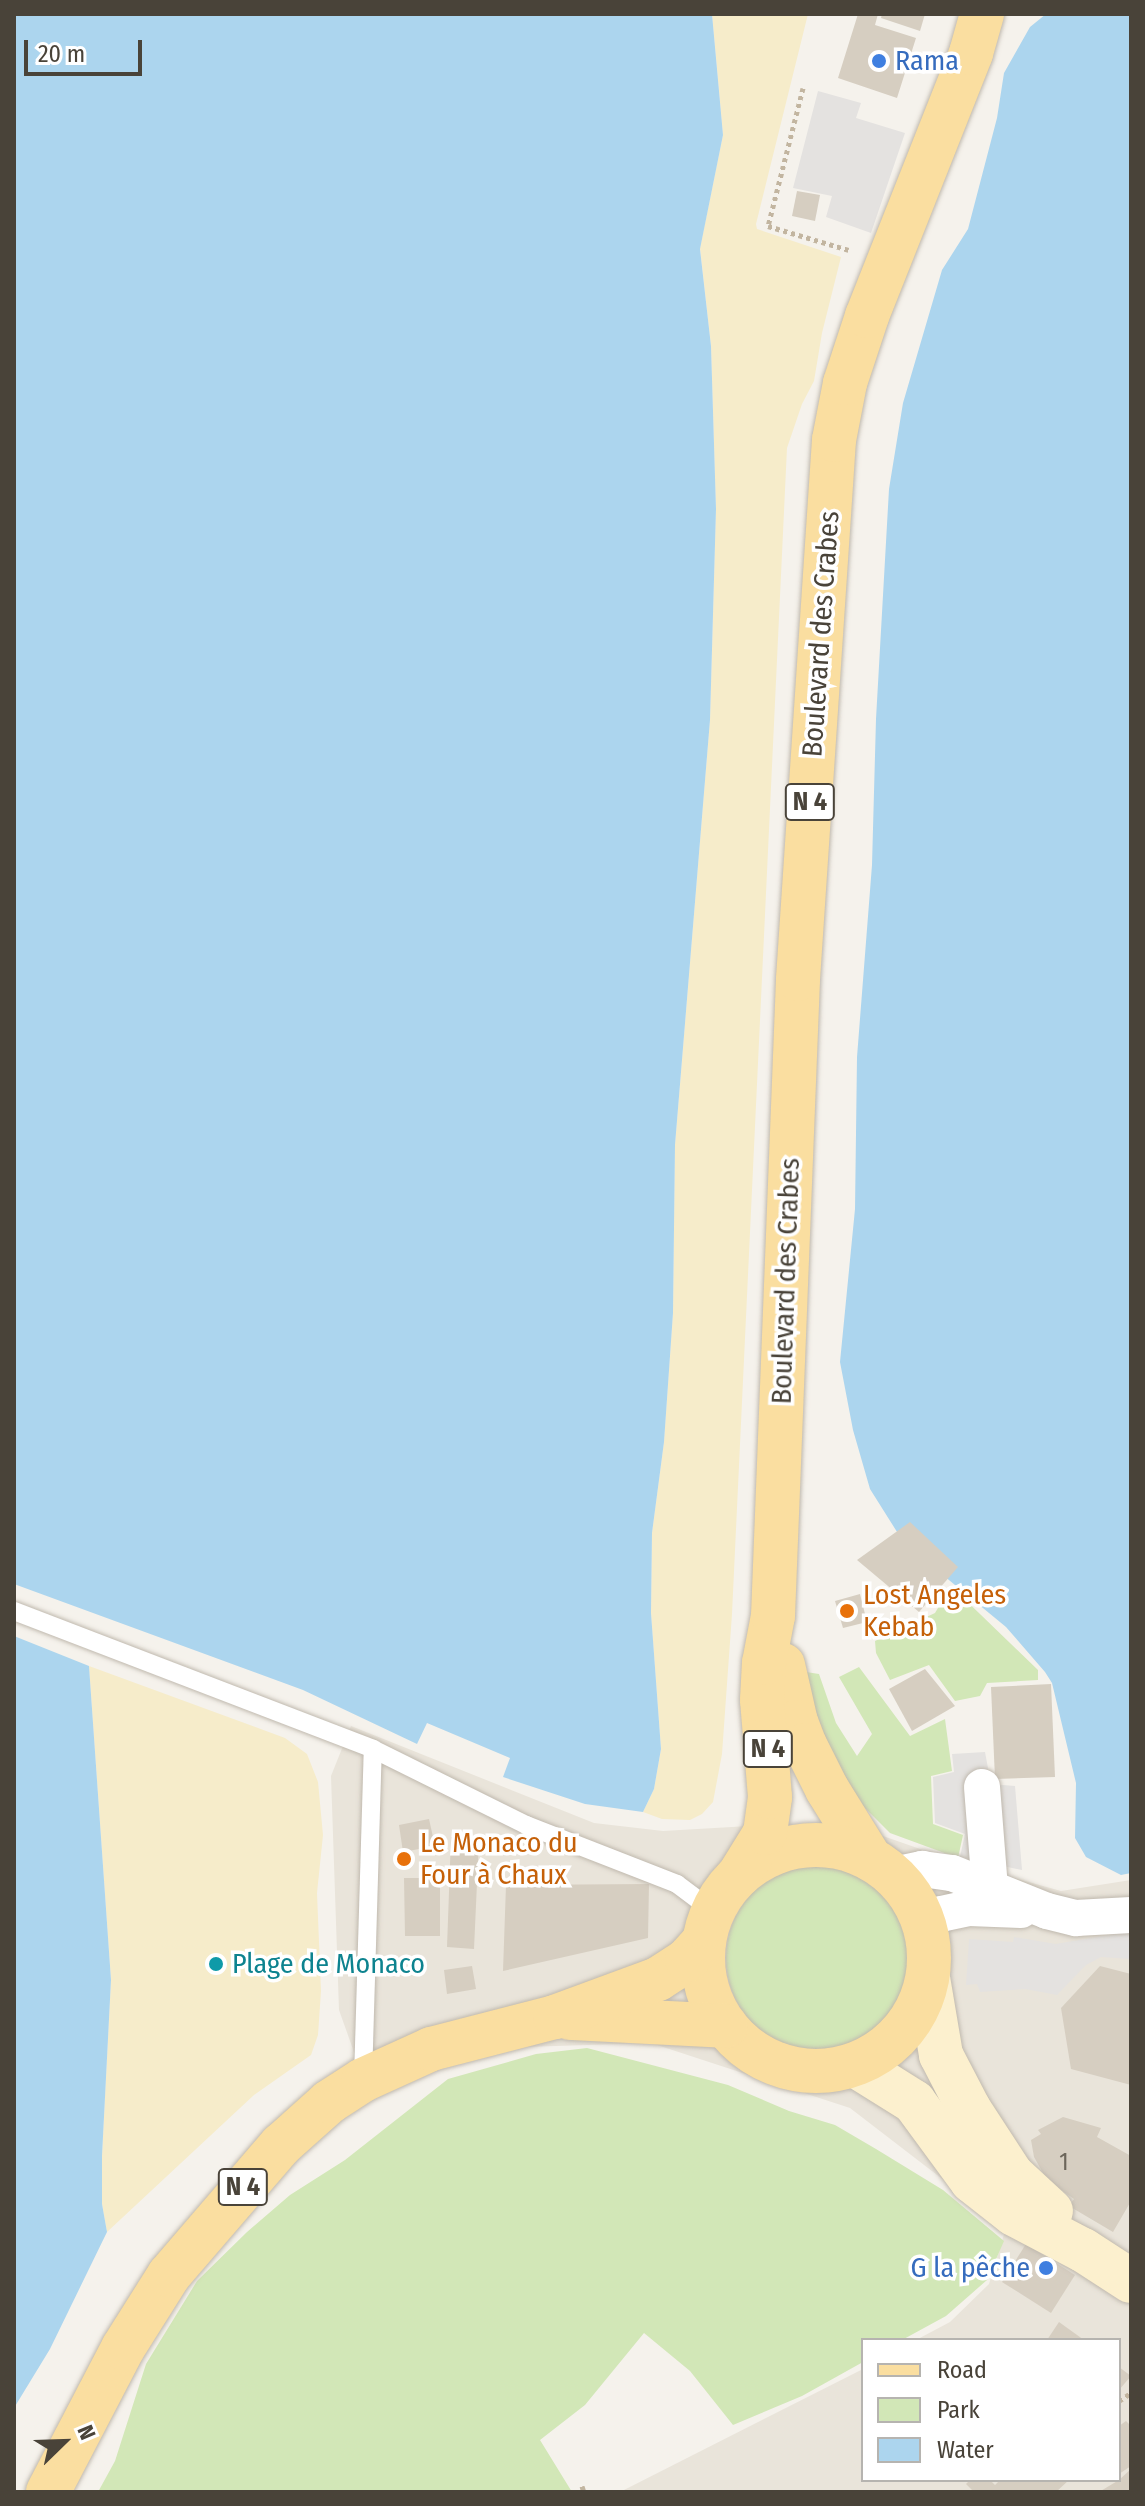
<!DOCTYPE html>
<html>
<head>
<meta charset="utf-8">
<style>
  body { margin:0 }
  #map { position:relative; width:1145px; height:2506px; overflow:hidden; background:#f5f2ec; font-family:"Fira Sans Condensed",sans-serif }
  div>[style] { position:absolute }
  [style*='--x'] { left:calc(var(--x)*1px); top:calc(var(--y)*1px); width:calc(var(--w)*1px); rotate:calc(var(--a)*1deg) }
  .residential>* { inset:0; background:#e9e4da }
  .green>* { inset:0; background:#d2e7b7 }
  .round { border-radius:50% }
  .sand>* { inset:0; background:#f6ecca }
  .parking>* { inset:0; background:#e4e2e0 }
  .water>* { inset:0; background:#acd5ee }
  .building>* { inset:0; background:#d6cec1 }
  .path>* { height:5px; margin-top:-2.5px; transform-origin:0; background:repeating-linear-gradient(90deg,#c2b5a0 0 4px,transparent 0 8px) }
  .roads { filter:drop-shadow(0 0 2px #c0b9ae) drop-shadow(0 0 2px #c0b9ae) }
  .lane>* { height:18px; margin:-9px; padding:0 9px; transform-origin:9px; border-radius:9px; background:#fff }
  .street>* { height:36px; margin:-18px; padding:0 18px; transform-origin:18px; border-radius:18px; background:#fff }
  .secondary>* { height:44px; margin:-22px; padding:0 22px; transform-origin:22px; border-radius:22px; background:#fcf0ce }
  .primary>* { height:44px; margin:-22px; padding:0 22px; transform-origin:22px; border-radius:22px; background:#fadea0 }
  .primary>.ring { margin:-22px; padding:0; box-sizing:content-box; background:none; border:44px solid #fadea0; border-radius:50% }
  .dots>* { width:22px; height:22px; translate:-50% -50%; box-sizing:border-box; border:4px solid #fff; border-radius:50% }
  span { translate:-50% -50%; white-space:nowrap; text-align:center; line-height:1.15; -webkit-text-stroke:7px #fff; paint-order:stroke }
  .number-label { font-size:24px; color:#6c665b }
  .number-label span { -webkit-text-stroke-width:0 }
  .shield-label span { padding:2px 6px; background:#fff; border:2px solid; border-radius:6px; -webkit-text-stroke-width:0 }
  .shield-label { font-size:26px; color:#494339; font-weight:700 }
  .shop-label { font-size:28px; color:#366cbe }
  .left { translate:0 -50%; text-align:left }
  .right { translate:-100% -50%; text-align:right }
  .street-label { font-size:28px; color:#494339 }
  .food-label { font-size:28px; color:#c56008 }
  .culture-label { font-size:28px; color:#0d838f }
  .frame { position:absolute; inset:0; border:16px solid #494339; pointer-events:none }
  .legend { position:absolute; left:861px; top:2338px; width:260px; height:144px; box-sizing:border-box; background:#fff; border:2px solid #b6b4b0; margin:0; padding:10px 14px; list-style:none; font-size:24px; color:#494339 }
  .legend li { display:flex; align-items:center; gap:16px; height:40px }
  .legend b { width:40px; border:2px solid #b6b4b0 }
  .north { position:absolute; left:24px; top:2402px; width:80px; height:80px; -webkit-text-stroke:6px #fff; paint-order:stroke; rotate:67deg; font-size:22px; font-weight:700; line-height:32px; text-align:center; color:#494339 }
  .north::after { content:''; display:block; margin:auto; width:28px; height:36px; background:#494339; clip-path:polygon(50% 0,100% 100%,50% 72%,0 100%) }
  .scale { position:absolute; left:24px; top:40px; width:118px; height:36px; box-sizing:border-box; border:4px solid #494339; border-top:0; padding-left:10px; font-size:24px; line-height:28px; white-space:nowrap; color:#494339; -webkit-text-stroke:6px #fff; paint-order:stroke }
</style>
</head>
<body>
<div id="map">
  <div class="residential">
    <i style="clip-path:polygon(351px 1726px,594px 1823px,663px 1831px,749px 1826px,883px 1836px,963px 1864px,1061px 1891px,1131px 1880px,1131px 2492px,620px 2492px,863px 2369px,863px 2480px,1119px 2480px,1119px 2340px,916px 2340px,950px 2322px,989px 2284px,1006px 2228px,850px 2108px,651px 2043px,495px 2048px,370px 2097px,339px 2010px,331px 1776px)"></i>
  </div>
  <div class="green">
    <i style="clip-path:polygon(951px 1586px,1038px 1670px,1038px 1680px,987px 1683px,980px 1696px,955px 1701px,929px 1665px,890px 1680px,876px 1653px,875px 1641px,935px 1613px)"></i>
    <i style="clip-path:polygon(859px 1667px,910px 1736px,945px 1719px,952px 1771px,931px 1776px,933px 1824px,963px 1835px,958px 1858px,890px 1833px,851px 1794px,821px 1736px,806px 1672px,819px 1674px,836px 1723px,857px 1756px,872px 1734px,839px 1677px)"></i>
    <i class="round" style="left:726px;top:1864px;width:188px;height:188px"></i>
    <i style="clip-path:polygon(587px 2048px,728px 2085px,789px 2111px,835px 2125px,876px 2149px,943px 2190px,1004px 2241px,987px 2280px,946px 2316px,902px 2340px,863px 2340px,863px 2362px,802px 2396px,733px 2425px,690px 2371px,644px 2333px,585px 2405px,540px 2440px,572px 2492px,98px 2492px,115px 2461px,146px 2364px,197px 2281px,247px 2232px,290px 2195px,345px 2160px,448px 2079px,536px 2054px)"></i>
  </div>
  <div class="sand">
    <i style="clip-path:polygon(712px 14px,808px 14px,756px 224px,757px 229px,841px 257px,822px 333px,814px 381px,802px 404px,787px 448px,732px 1614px,722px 1754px,713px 1802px,702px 1814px,690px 1820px,662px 1819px,643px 1812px,654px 1789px,661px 1749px,651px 1613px,652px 1533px,664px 1442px,673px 1313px,675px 1145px,710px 720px,716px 509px,711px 346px,700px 248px,723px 135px)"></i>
    <i style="clip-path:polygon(89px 1666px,285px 1738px,307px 1754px,318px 1782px,323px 1835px,317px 1893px,321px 1991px,318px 2035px,311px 2055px,254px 2095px,107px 2232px,102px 2204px,102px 2156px,111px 1980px)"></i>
  </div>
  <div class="parking">
    <i style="clip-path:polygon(818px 91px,861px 103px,856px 118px,905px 133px,871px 233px,826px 217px,832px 196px,793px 188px)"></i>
    <i style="clip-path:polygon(985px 1752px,991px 1784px,1015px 1786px,1022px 1870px,960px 1857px,965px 1834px,935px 1823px,933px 1777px,954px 1772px,952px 1754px)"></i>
    <i style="clip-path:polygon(1131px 1931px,1131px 1959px,1101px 1957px,1086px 1965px,1057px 1995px,1025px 1989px,980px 1992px,977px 1984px,966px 1985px,969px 1939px,1013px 1942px,1014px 1937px,1056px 1944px)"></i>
  </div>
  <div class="water">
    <i style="clip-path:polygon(14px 14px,712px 14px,723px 135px,700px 249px,711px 346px,716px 509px,710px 720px,675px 1145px,673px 1313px,664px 1442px,652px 1533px,651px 1613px,661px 1749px,654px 1789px,643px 1812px,585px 1804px,503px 1777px,510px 1758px,427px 1723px,417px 1744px,303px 1690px,14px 1584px)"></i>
    <i style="clip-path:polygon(1046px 14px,1131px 14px,1131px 1873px,1121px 1875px,1086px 1857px,1075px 1838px,1076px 1783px,1052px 1683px,1045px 1672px,1006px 1627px,904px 1543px,870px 1489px,853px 1430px,840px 1362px,855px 1209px,857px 1057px,872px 865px,876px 719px,889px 489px,903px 403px,942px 270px,968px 229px,997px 118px,1004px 73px,1030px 27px)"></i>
    <i style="clip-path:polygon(14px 1636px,89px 1666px,111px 1980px,102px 2156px,102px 2204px,107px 2232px,50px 2349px,14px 2408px)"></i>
  </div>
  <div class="building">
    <i style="clip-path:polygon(858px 14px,878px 14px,875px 25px,916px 38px,897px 98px,838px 78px)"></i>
    <i style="clip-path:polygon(882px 14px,925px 14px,920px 31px,881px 18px)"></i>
    <i style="clip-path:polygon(797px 191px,820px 195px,815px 221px,792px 216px)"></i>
    <i style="clip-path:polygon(910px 1522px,958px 1567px,919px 1612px,857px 1560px)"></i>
    <i style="clip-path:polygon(860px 1594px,867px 1622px,843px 1628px,835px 1601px)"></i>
    <i style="clip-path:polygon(925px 1669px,955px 1706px,912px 1731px,889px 1689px)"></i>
    <i style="clip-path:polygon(1051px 1684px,1055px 1777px,995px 1779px,991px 1687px)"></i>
    <i style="clip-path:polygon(429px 1819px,435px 1846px,403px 1852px,399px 1825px)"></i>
    <i style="clip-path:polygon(451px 1837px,479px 1839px,474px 1949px,447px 1947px)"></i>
    <i style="clip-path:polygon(404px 1878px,440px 1878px,440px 1936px,405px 1936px)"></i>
    <i style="clip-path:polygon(649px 1884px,648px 1938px,503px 1971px,506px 1885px)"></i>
    <i style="clip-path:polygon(472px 1966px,476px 1989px,447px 1994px,444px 1970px)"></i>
    <i style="clip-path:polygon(1100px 1966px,1131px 1974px,1131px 2085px,1071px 2069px,1061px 2008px)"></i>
    <i style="clip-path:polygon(1063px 2117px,1101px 2128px,1097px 2137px,1131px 2156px,1131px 2201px,1113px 2232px,1069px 2206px,1074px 2199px,1047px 2180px,1034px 2157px,1031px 2140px,1041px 2134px,1038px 2130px)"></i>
    <i style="clip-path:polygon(1026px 2244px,1075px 2275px,1051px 2313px,1002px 2282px)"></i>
    <i style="clip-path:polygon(1059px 2322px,1084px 2340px,1047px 2340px)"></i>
    <i style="clip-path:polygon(1119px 2367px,1131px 2376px,1119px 2390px)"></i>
    <i style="clip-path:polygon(1126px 2421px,1131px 2426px,1131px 2466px,1119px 2474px,1119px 2426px)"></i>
    <i style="clip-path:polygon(1131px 2469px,1131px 2492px,1099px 2492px,1119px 2480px)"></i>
    <i style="clip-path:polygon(970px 2480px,990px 2480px,995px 2485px,1000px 2480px,1069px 2480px,1056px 2492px,974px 2492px,966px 2484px)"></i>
  </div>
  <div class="path">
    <i style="--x:803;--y:88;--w:142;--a:104.2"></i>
    <i style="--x:768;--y:226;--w:84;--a:16.5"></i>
    <i style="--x:1119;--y:2401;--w:14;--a:-34"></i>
    <i style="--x:582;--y:2486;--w:6;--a:72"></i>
  </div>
  <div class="roads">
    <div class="lane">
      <i style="--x:14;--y:1611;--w:385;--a:21"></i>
      <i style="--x:363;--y:2079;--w:330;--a:-88.3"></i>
      <i style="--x:373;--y:1749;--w:171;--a:26.4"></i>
      <i style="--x:526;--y:1825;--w:162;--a:21.3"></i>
      <i style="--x:677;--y:1884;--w:45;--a:36.9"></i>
    </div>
    <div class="street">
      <i style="--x:982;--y:1787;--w:102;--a:85.5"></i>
      <i style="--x:893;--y:1875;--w:30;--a:-12"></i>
      <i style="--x:922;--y:1869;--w:30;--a:8"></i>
      <i style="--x:952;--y:1873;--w:102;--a:21.8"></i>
      <i style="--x:1047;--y:1911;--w:30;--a:14"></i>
      <i style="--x:1076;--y:1918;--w:55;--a:-3.1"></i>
      <i style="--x:924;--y:1923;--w:19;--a:-28"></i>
      <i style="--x:941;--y:1914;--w:29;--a:-12"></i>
      <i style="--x:969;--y:1908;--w:52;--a:2.2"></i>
    </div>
    <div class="secondary">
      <i style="--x:928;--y:1978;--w:78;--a:80.4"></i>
      <i style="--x:941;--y:2055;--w:61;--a:62.6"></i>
      <i style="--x:969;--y:2109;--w:79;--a:56.9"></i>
      <i style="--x:1012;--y:2175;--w:53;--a:42.7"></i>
      <i style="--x:855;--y:2065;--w:70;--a:32.1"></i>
      <i style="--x:914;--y:2102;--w:98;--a:53.7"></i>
      <i style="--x:972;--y:2181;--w:53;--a:38.2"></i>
      <i style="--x:1014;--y:2214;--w:78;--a:27.6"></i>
      <i style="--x:1083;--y:2250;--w:57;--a:32.9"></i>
    </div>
    <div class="primary">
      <i style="--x:783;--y:1665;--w:58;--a:77.2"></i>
      <i style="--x:796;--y:1722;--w:25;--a:69"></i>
      <i style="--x:805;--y:1745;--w:49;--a:63.4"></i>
      <i style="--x:827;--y:1789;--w:81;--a:58.1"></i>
      <i class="ring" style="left:703px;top:1845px;width:182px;height:182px"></i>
      <i style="--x:739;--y:1875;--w:49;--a:-58.2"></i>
      <i style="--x:765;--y:1833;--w:36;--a:-82"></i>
      <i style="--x:770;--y:1797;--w:97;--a:-94.7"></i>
      <i style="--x:762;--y:1700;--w:37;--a:-87"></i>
      <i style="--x:764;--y:1663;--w:48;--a:-79.2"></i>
      <i style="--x:773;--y:1616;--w:637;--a:-87.75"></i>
      <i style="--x:798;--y:979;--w:540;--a:-86.18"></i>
      <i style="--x:834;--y:440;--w:58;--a:-79.1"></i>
      <i style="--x:845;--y:383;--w:71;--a:-71.8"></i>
      <i style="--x:867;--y:316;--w:283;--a:-68.4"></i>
      <i style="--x:971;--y:53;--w:41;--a:-74.2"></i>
      <i style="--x:570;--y:2018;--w:156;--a:2.9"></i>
      <i style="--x:48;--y:2492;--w:162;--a:-62.5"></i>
      <i style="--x:123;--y:2348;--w:86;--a:-57.8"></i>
      <i style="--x:169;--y:2275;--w:172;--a:-49.3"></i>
      <i style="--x:281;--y:2145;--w:64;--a:-41.9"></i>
      <i style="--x:329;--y:2102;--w:40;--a:-32.9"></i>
      <i style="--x:363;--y:2080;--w:75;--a:-24.5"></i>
      <i style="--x:431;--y:2049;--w:128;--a:-14.5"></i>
      <i style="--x:555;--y:2017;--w:110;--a:-20.3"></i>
      <i style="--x:658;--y:1979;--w:35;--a:-33"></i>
      <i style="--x:687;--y:1960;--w:25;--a:-48"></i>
    </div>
  </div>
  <div class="dots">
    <i style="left:879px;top:61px;background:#3f7fe0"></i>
    <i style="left:847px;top:1611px;background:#e8710a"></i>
    <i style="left:404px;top:1859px;background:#e8710a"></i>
    <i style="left:216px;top:1964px;background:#0f9aa8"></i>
    <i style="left:1046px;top:2268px;background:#3f7fe0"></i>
  </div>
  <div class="number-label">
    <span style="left:1064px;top:2163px">1</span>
  </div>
  <div class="shield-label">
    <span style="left:810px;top:802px">N 4</span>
    <span style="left:768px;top:1749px">N 4</span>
    <span style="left:243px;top:2187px">N 4</span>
  </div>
  <div class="shop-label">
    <span class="left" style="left:895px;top:61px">Rama</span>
    <span class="right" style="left:1030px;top:2268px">G la pêche</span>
  </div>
  <div class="street-label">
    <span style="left:821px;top:634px;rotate:-86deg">Boulevard des Crabes</span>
    <span style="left:786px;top:1281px;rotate:-88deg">Boulevard des Crabes</span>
  </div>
  <div class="food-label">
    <span class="left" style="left:863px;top:1611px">Lost Angeles<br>Kebab</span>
    <span class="left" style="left:420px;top:1859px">Le Monaco du<br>Four à Chaux</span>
  </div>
  <div class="culture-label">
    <span class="left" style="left:232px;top:1964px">Plage de Monaco</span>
  </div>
  <div class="frame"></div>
  <ul class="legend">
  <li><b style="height:10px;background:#fadea0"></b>Road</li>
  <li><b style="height:22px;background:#d2e7b7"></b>Park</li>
  <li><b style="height:22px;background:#acd5ee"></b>Water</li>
  </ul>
  <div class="north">N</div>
  <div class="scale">20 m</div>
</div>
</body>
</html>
